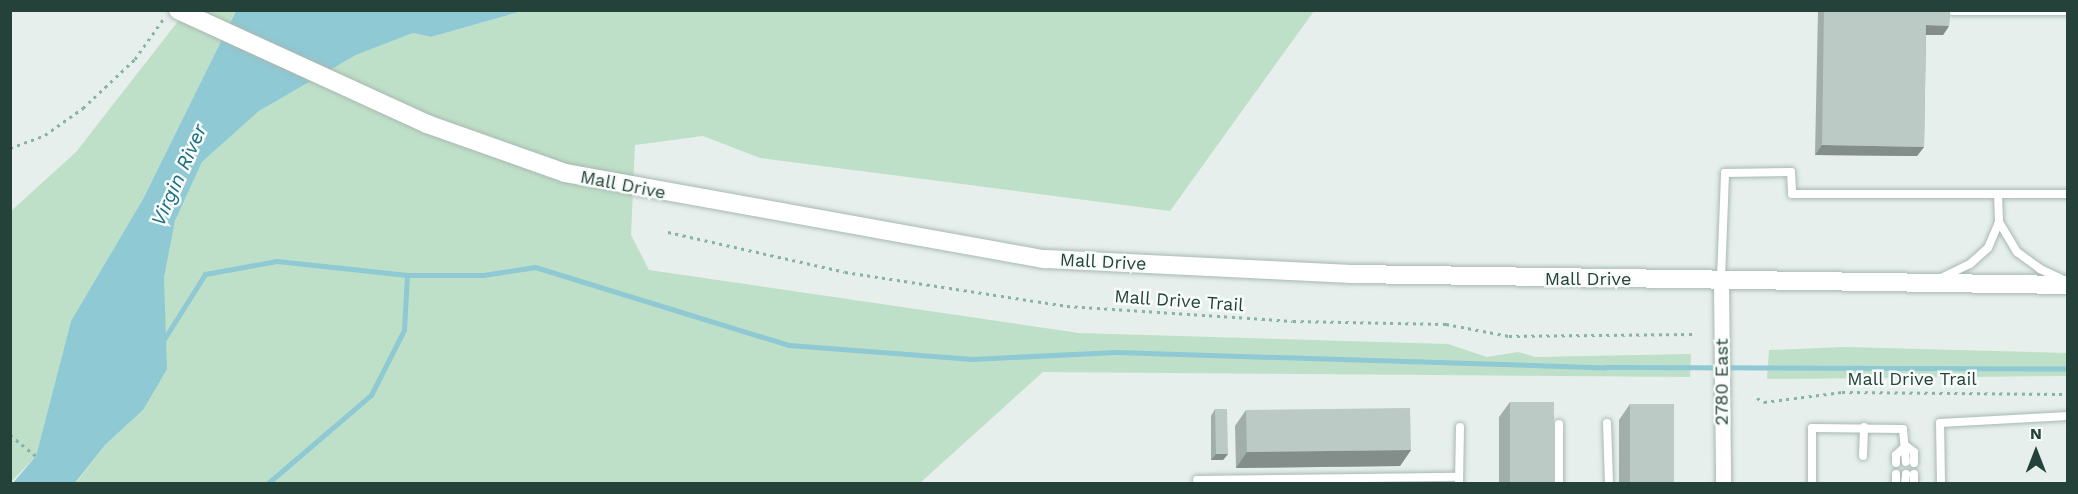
<!DOCTYPE html>
<html>
<head>
<meta charset="utf-8">
<style>
  body { margin:0 }
  #map { position:relative; width:2078px; height:494px; overflow:hidden; background:#e6efeb; font-family:"Work Sans",sans-serif }
  div>[style] { position:absolute }
  [style*='--x'] { left:calc(var(--x)*1px); top:calc(var(--y)*1px); width:calc(var(--w)*1px); rotate:calc(var(--a)*1deg) }
  .green>* { inset:0; background:#bfe0c8 }
  .water>* { inset:0; background:#8ec9d4 }
  .stream>* { height:5px; margin:-2.5px; padding:0 2.5px; transform-origin:2.5px; border-radius:2.5px; background:#8ec9d4 }
  .path>* { height:3px; margin-top:-1.5px; transform-origin:0; background:repeating-linear-gradient(90deg,#86b3a5 0 3px,transparent 0 7.5px) }
  .roads { filter:drop-shadow(0 0 2px #a8b8b2) drop-shadow(0 0 2px #a8b8b2) }
  .service>* { height:8px; margin:-4px; padding:0 4px; transform-origin:4px; border-radius:4px; background:#fff }
  .minor>* { height:15px; margin:-7.5px; padding:0 7.5px; transform-origin:7.5px; border-radius:7.5px; background:#fff }
  .secondary>* { height:18px; margin:-9px; padding:0 9px; transform-origin:9px; border-radius:9px; background:#fff }
  .wall>* { inset:0; background:#a1aea9 }
  .shaded-wall>* { inset:0; background:#838d89 }
  .building>* { inset:0; background:#bbcac4 }
  span { translate:-50% -50%; white-space:nowrap; text-align:center; line-height:1.15; -webkit-text-stroke:5px #f7fbf9; paint-order:stroke }
  .street-label { font-size:18px; color:#24423a }
  .water-label { font-size:20px; color:#1c6f80; font-style:italic }
  .frame { position:absolute; inset:0; border:12px solid #24423a; pointer-events:none }
  .north { position:absolute; left:2006px; top:422px; width:60px; height:60px; -webkit-text-stroke:4px #f7fbf9; paint-order:stroke; rotate:0deg; font-size:16px; font-weight:700; line-height:24px; text-align:center; color:#24423a }
  .north::after { content:''; display:block; margin:auto; width:21px; height:27px; background:#24423a; clip-path:polygon(50% 0,100% 100%,50% 72%,0 100%) }
</style>
</head>
<body>
<div id="map">
  <div class="green">
    <i style="clip-path:polygon(186px 11px,236px 11px,143px 199px,71px 321px,36px 456px,10px 483px,10px 212px,76px 152px)"></i>
    <i style="clip-path:polygon(522px 11px,1314px 11px,1170px 211px,760px 158px,703px 136px,635px 145px,631px 235px,649px 270px,1079px 333px,1448px 344px,1487px 357px,1518px 352px,1535px 357px,1691px 354px,1690px 377px,1043px 372px,920px 483px,75px 484px,105px 445px,143px 410px,164px 320px,164px 278px,175px 221px,202px 162px,259px 111px,356px 55px,413px 33px,431px 37px)"></i>
    <i style="clip-path:polygon(1844px 347px,2067px 353px,2067px 376px,1767px 379px,1769px 350px)"></i>
  </div>
  <div class="water">
    <i style="clip-path:polygon(236px 11px,522px 11px,431px 37px,413px 33px,356px 55px,259px 111px,202px 162px,175px 221px,164px 278px,167px 369px,143px 410px,105px 445px,75px 483px,12px 484px,36px 456px,71px 321px,143px 199px)"></i>
  </div>
  <div class="stream">
    <i style="--x:161;--y:344;--w:83;--a:-57.8"></i>
    <i style="--x:205;--y:274;--w:73;--a:-10.2"></i>
    <i style="--x:277;--y:261;--w:131;--a:6.1"></i>
    <i style="--x:407;--y:275;--w:76;--a:0"></i>
    <i style="--x:483;--y:275;--w:53;--a:-8.7"></i>
    <i style="--x:535;--y:267;--w:266;--a:17.1"></i>
    <i style="--x:789;--y:345;--w:184;--a:4.4"></i>
    <i style="--x:972;--y:359;--w:144;--a:-2.8"></i>
    <i style="--x:1116;--y:352;--w:490;--a:1.8"></i>
    <i style="--x:1606;--y:367;--w:462;--a:0.2"></i>
    <i style="--x:267;--y:484;--w:137;--a:-40.6"></i>
    <i style="--x:371;--y:395;--w:73;--a:-63.1"></i>
    <i style="--x:404;--y:330;--w:55;--a:-86.9"></i>
  </div>
  <div class="path">
    <i style="--x:10;--y:148;--w:37;--a:-20"></i>
    <i style="--x:45;--y:135;--w:47;--a:-35.4"></i>
    <i style="--x:83;--y:108;--w:71;--a:-43.3"></i>
    <i style="--x:135;--y:59;--w:50;--a:-54.7"></i>
    <i style="--x:668;--y:232;--w:181;--a:12.7"></i>
    <i style="--x:845;--y:272;--w:225;--a:8.7"></i>
    <i style="--x:1067;--y:306;--w:226;--a:3.8"></i>
    <i style="--x:1293;--y:321;--w:153;--a:1.1"></i>
    <i style="--x:1446;--y:324;--w:64;--a:10.8"></i>
    <i style="--x:1509;--y:336;--w:186;--a:-0.6"></i>
    <i style="--x:1757;--y:398;--w:8;--a:30"></i>
    <i style="--x:1764;--y:402;--w:79;--a:-7.3"></i>
    <i style="--x:1842;--y:392;--w:226;--a:0.5"></i>
    <i style="--x:10;--y:435;--w:33;--a:39"></i>
  </div>
  <div class="roads">
    <div class="service">
      <i style="--x:1952;--y:11;--w:116;--a:0"></i>
      <i style="--x:1999;--y:222;--w:35;--a:59"></i>
      <i style="--x:2017;--y:252;--w:29;--a:36"></i>
      <i style="--x:2040;--y:269;--w:23;--a:25"></i>
      <i style="--x:1941;--y:278;--w:32;--a:-26"></i>
      <i style="--x:1970;--y:264;--w:24;--a:-42"></i>
      <i style="--x:1988;--y:248;--w:28;--a:-67"></i>
      <i style="--x:1999;--y:222;--w:28;--a:-92"></i>
      <i style="--x:1721;--y:279;--w:106;--a:-87.8"></i>
      <i style="--x:1725;--y:173;--w:66;--a:-0.9"></i>
      <i style="--x:1791;--y:172;--w:22;--a:87"></i>
      <i style="--x:1792;--y:194;--w:276;--a:0"></i>
      <i style="--x:1607;--y:423;--w:61;--a:88.1"></i>
      <i style="--x:1559;--y:424;--w:60;--a:90"></i>
      <i style="--x:1863;--y:456;--w:29;--a:-88"></i>
      <i style="--x:1896;--y:463;--w:8;--a:-90"></i>
      <i style="--x:1896;--y:455;--w:13;--a:-42"></i>
      <i style="--x:1906;--y:446;--w:10;--a:37"></i>
      <i style="--x:1914;--y:452;--w:11;--a:90"></i>
      <i style="--x:1197;--y:480;--w:262;--a:-0.7"></i>
      <i style="--x:1459;--y:484;--w:57;--a:-89"></i>
      <i style="--x:1812;--y:484;--w:56;--a:-90"></i>
      <i style="--x:1812;--y:428;--w:91;--a:0.6"></i>
      <i style="--x:1903;--y:429;--w:33;--a:85"></i>
      <i style="--x:1896;--y:484;--w:10;--a:-90"></i>
      <i style="--x:1905;--y:484;--w:10;--a:-84"></i>
      <i style="--x:1914;--y:484;--w:10;--a:-90"></i>
      <i style="--x:1941;--y:484;--w:61;--a:-90.9"></i>
      <i style="--x:1940;--y:423;--w:128;--a:-3.1"></i>
    </div>
    <div class="minor">
      <i style="--x:1721;--y:281;--w:203;--a:89.4"></i>
    </div>
    <div class="secondary">
      <i style="--x:178;--y:10;--w:274;--a:24.6"></i>
      <i style="--x:427;--y:124;--w:146;--a:19.5"></i>
      <i style="--x:565;--y:173;--w:488;--a:10.2"></i>
      <i style="--x:1045;--y:259;--w:308;--a:2.8"></i>
      <i style="--x:1353;--y:274;--w:715;--a:0.88"></i>
    </div>
  </div>
  <div class="wall">
    <i style="clip-path:polygon(1818px 10px,1950px 10px,1949px 26px,1943px 35px,1926px 35px,1924px 147px,1917px 156px,1815px 155px)"></i>
    <i style="clip-path:polygon(1510px 402px,1554px 483px,1499px 483px,1499px 417px)"></i>
    <i style="clip-path:polygon(1630px 404px,1674px 483px,1619px 483px,1619px 420px)"></i>
    <i style="clip-path:polygon(1215px 409px,1228px 454px,1223px 460px,1211px 460px,1211px 416px)"></i>
    <i style="clip-path:polygon(1246px 410px,1411px 450px,1400px 466px,1236px 468px,1235px 426px)"></i>
  </div>
  <div class="shaded-wall">
    <i style="clip-path:polygon(1926px 25px,1949px 26px,1943px 35px,1919px 35px)"></i>
    <i style="clip-path:polygon(1822px 145px,1924px 147px,1917px 156px,1815px 155px)"></i>
    <i style="clip-path:polygon(1411px 450px,1400px 466px,1236px 468px,1247px 452px)"></i>
    <i style="clip-path:polygon(1216px 454px,1228px 454px,1223px 460px,1211px 460px)"></i>
  </div>
  <div class="building">
    <i style="clip-path:polygon(1824px 10px,1950px 10px,1949px 26px,1926px 25px,1924px 147px,1822px 145px)"></i>
    <i style="clip-path:polygon(1510px 402px,1554px 402px,1554px 483px,1510px 483px)"></i>
    <i style="clip-path:polygon(1630px 404px,1674px 404px,1674px 483px,1630px 483px)"></i>
    <i style="clip-path:polygon(1410px 408px,1411px 450px,1247px 452px,1246px 410px)"></i>
    <i style="clip-path:polygon(1215px 409px,1227px 409px,1228px 454px,1216px 454px)"></i>
  </div>
  <div class="street-label">
    <span style="left:623px;top:185px;rotate:11deg">Mall Drive</span>
    <span style="left:1103px;top:262px;rotate:3deg">Mall Drive</span>
    <span style="left:1588px;top:279px">Mall Drive</span>
    <span style="left:1179px;top:301px;rotate:4deg">Mall Drive Trail</span>
    <span style="left:1912px;top:379px">Mall Drive Trail</span>
    <span style="left:1722px;top:382px;rotate:-90deg">2780 East</span>
  </div>
  <div class="water-label">
    <span style="left:179px;top:175px;rotate:-66deg">Virgin River</span>
  </div>
  <div class="frame"></div>
  <div class="north">N</div>
</div>
</body>
</html>
